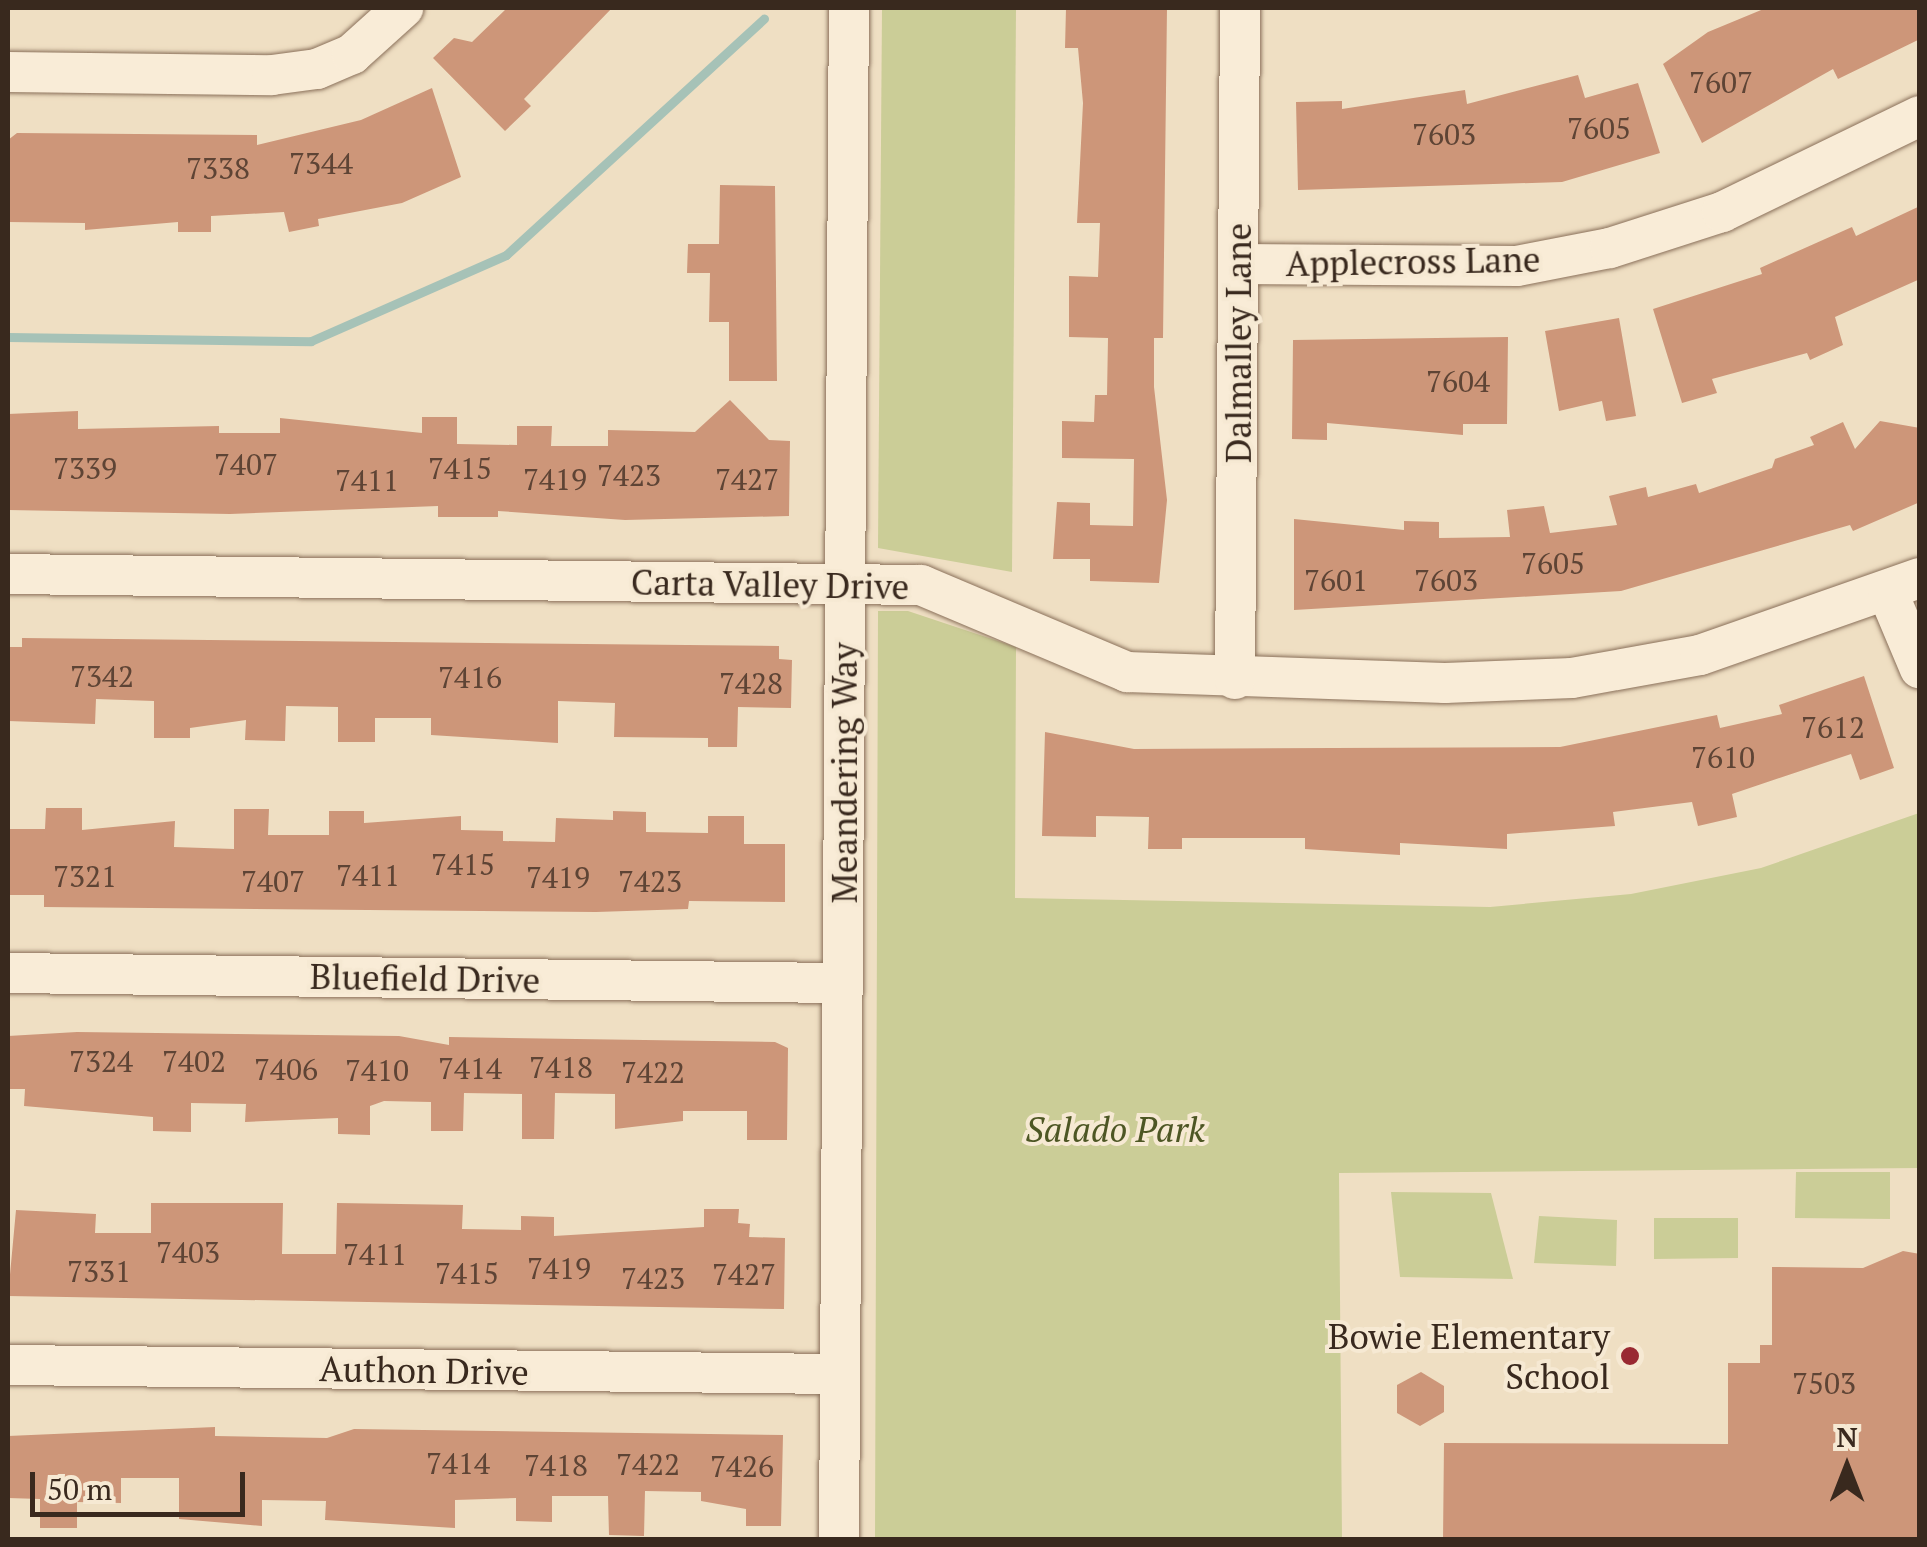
<!DOCTYPE html>
<html>
<head>
<meta charset="utf-8">
<style>
  body { margin:0 }
  #map { position:relative; width:1927px; height:1547px; overflow:hidden; background:#efdfc3; font-family:"PT Serif",serif }
  div>[style] { position:absolute }
  [style*='--x'] { left:calc(var(--x)*1px); top:calc(var(--y)*1px); width:calc(var(--w)*1px); rotate:calc(var(--a)*1deg) }
  .green>* { inset:0; background:#cbcd97 }
  .stream>* { height:9px; margin:-4.5px; padding:0 4.5px; transform-origin:4.5px; border-radius:4.5px; background:#a6c2b7 }
  .building>* { inset:0; background:#cd9679 }
  .roads { filter:drop-shadow(0 0 2px #8a705a) drop-shadow(0 0 2px #8a705a) }
  .minor>* { height:40px; margin:-20px; padding:0 20px; transform-origin:20px; border-radius:20px; background:#f9ecd7 }
  .dots>* { width:28px; height:28px; translate:-50% -50%; box-sizing:border-box; border:5px solid #f6e9d3; border-radius:50% }
  span { translate:-50% -50%; white-space:nowrap; text-align:center; line-height:1.15; -webkit-text-stroke:8px #f6e9d3; paint-order:stroke }
  .number-label { font-size:30px; color:#5e4435 }
  .number-label span { -webkit-text-stroke-width:0 }
  .street-label { font-size:35px; color:#39291e }
  .park-label { font-size:35px; color:#4d5624; font-style:italic }
  .poi-label { font-size:35px; color:#39291e }
  .right { translate:-100% -50%; text-align:right }
  .frame { position:absolute; inset:0; border:10px solid #39291e; pointer-events:none }
  .north { position:absolute; left:1797px; top:1417px; width:100px; height:100px; -webkit-text-stroke:8px #f6e9d3; paint-order:stroke; rotate:0deg; font-size:28px; font-weight:700; line-height:40px; text-align:center; color:#39291e }
  .north::after { content:''; display:block; margin:auto; width:35px; height:45px; background:#39291e; clip-path:polygon(50% 0,100% 100%,50% 72%,0 100%) }
  .scale { position:absolute; left:30px; top:1472px; width:215px; height:45px; box-sizing:border-box; border:5px solid #39291e; border-top:0; padding-left:12px; font-size:30px; line-height:35px; white-space:nowrap; color:#39291e; -webkit-text-stroke:8px #f6e9d3; paint-order:stroke }
</style>
</head>
<body>
<div id="map">
  <div class="green">
    <i style="clip-path:polygon(882px 8px,1016px 8px,1012px 572px,878px 548px)"></i>
    <i style="clip-path:polygon(878px 611px,908px 611px,1016px 647px,1015px 898px,1490px 907px,1631px 894px,1761px 868px,1919px 813px,1919px 1168px,1339px 1173px,1342px 1539px,875px 1539px)"></i>
    <i style="clip-path:polygon(1796px 1172px,1890px 1172px,1890px 1219px,1795px 1218px)"></i>
    <i style="clip-path:polygon(1391px 1192px,1491px 1193px,1513px 1279px,1400px 1277px)"></i>
    <i style="clip-path:polygon(1539px 1216px,1617px 1220px,1616px 1266px,1534px 1263px)"></i>
    <i style="clip-path:polygon(1654px 1218px,1738px 1218px,1738px 1258px,1654px 1259px)"></i>
  </div>
  <div class="stream">
    <i style="--x:8;--y:337;--w:303;--a:0.8"></i>
    <i style="--x:311;--y:341;--w:213;--a:-23.8"></i>
    <i style="--x:506;--y:255;--w:350;--a:-42.5"></i>
  </div>
  <div class="building">
    <i style="clip-path:polygon(507px 8px,612px 8px,524px 99px,531px 106px,505px 131px,433px 58px,454px 38px,472px 42px)"></i>
    <i style="clip-path:polygon(1066px 8px,1167px 8px,1163px 338px,1154px 338px,1154px 387px,1167px 500px,1159px 583px,1090px 581px,1090px 559px,1053px 559px,1057px 502px,1090px 503px,1090px 525px,1133px 526px,1134px 459px,1062px 458px,1062px 421px,1094px 422px,1095px 395px,1107px 395px,1108px 338px,1069px 337px,1069px 276px,1098px 277px,1100px 223px,1077px 223px,1083px 103px,1078px 48px,1065px 48px)"></i>
    <i style="clip-path:polygon(1766px 8px,1920px 8px,1920px 39px,1838px 79px,1833px 69px,1702px 143px,1663px 64px,1708px 32px)"></i>
    <i style="clip-path:polygon(1578px 75px,1585px 98px,1638px 83px,1660px 153px,1562px 182px,1298px 190px,1296px 102px,1342px 101px,1342px 109px,1465px 90px,1467px 104px)"></i>
    <i style="clip-path:polygon(432px 88px,461px 177px,402px 203px,318px 219px,319px 226px,289px 232px,284px 212px,211px 216px,211px 232px,178px 232px,178px 222px,85px 230px,85px 223px,8px 222px,8px 140px,17px 133px,257px 135px,257px 145px,361px 120px)"></i>
    <i style="clip-path:polygon(720px 185px,775px 186px,777px 381px,729px 381px,729px 322px,709px 322px,710px 273px,687px 273px,688px 244px,719px 244px)"></i>
    <i style="clip-path:polygon(1920px 206px,1920px 279px,1835px 317px,1843px 345px,1810px 360px,1807px 353px,1712px 379px,1717px 393px,1682px 403px,1653px 309px,1762px 274px,1760px 268px,1852px 227px,1856px 236px)"></i>
    <i style="clip-path:polygon(1619px 318px,1636px 416px,1606px 421px,1602px 401px,1559px 411px,1545px 331px)"></i>
    <i style="clip-path:polygon(1508px 337px,1507px 424px,1463px 424px,1463px 435px,1327px 423px,1327px 440px,1292px 439px,1293px 340px)"></i>
    <i style="clip-path:polygon(730px 400px,769px 440px,790px 441px,789px 516px,625px 520px,498px 511px,498px 517px,438px 517px,438px 506px,230px 514px,8px 510px,8px 414px,78px 411px,78px 429px,219px 426px,219px 433px,280px 433px,280px 418px,422px 433px,422px 417px,457px 417px,457px 444px,517px 445px,517px 426px,552px 426px,551px 446px,608px 446px,608px 430px,695px 432px)"></i>
    <i style="clip-path:polygon(1880px 421px,1920px 428px,1920px 502px,1853px 531px,1850px 525px,1621px 591px,1294px 610px,1294px 519px,1404px 530px,1404px 521px,1439px 522px,1439px 538px,1510px 537px,1507px 510px,1544px 506px,1550px 533px,1617px 525px,1609px 496px,1646px 487px,1648px 497px,1696px 484px,1699px 493px,1772px 468px,1775px 459px,1814px 445px,1810px 437px,1843px 422px,1855px 449px)"></i>
    <i style="clip-path:polygon(22px 638px,779px 646px,779px 659px,792px 660px,791px 708px,738px 707px,737px 747px,708px 747px,708px 738px,614px 737px,615px 703px,558px 701px,558px 743px,431px 735px,431px 718px,375px 718px,375px 742px,338px 742px,338px 707px,286px 706px,285px 741px,245px 740px,246px 720px,190px 728px,190px 738px,154px 738px,154px 701px,96px 699px,95px 724px,8px 721px,8px 647px,22px 647px)"></i>
    <i style="clip-path:polygon(1864px 676px,1894px 768px,1860px 780px,1851px 754px,1732px 794px,1737px 817px,1698px 826px,1692px 802px,1613px 812px,1615px 826px,1507px 834px,1507px 849px,1400px 843px,1400px 855px,1305px 849px,1305px 838px,1182px 838px,1182px 849px,1148px 849px,1149px 817px,1096px 816px,1096px 837px,1042px 836px,1045px 732px,1134px 749px,1560px 747px,1717px 715px,1720px 728px,1782px 714px,1779px 705px)"></i>
    <i style="clip-path:polygon(46px 808px,82px 808px,82px 830px,175px 821px,174px 847px,234px 849px,234px 809px,269px 809px,268px 835px,329px 835px,329px 811px,364px 811px,364px 823px,461px 816px,461px 830px,503px 831px,503px 841px,555px 842px,556px 818px,613px 820px,613px 811px,646px 812px,646px 832px,708px 833px,708px 816px,744px 816px,744px 844px,785px 844px,785px 902px,689px 901px,688px 909px,596px 912px,44px 907px,44px 895px,8px 895px,8px 829px,45px 829px)"></i>
    <i style="clip-path:polygon(77px 1032px,399px 1036px,449px 1045px,449px 1037px,775px 1042px,788px 1048px,787px 1140px,747px 1140px,747px 1111px,683px 1111px,683px 1121px,615px 1129px,615px 1094px,555px 1093px,554px 1139px,522px 1139px,522px 1094px,464px 1093px,463px 1131px,431px 1131px,431px 1102px,384px 1101px,370px 1106px,370px 1135px,338px 1134px,338px 1118px,245px 1122px,246px 1104px,191px 1103px,191px 1132px,153px 1131px,153px 1117px,24px 1106px,25px 1089px,8px 1089px,8px 1036px)"></i>
    <i style="clip-path:polygon(151px 1203px,283px 1203px,282px 1254px,336px 1254px,337px 1203px,463px 1205px,462px 1229px,521px 1230px,521px 1216px,554px 1217px,554px 1236px,704px 1227px,704px 1209px,739px 1209px,738px 1223px,750px 1224px,749px 1237px,785px 1238px,784px 1309px,8px 1296px,16px 1210px,96px 1214px,95px 1233px,151px 1233px)"></i>
    <i style="clip-path:polygon(1903px 1251px,1920px 1254px,1920px 1540px,1443px 1540px,1444px 1443px,1728px 1444px,1728px 1363px,1760px 1363px,1760px 1345px,1772px 1345px,1772px 1267px,1863px 1268px)"></i>
    <i style="clip-path:polygon(1421px 1372px,1444px 1386px,1444px 1412px,1420px 1426px,1397px 1413px,1397px 1385px)"></i>
    <i style="clip-path:polygon(215px 1427px,215px 1436px,327px 1438px,354px 1429px,783px 1435px,781px 1526px,746px 1526px,746px 1509px,701px 1501px,701px 1492px,645px 1491px,644px 1536px,609px 1535px,608px 1496px,552px 1496px,552px 1522px,516px 1521px,516px 1498px,455px 1500px,455px 1528px,325px 1520px,326px 1501px,262px 1500px,262px 1526px,179px 1519px,179px 1478px,121px 1478px,121px 1503px,77px 1502px,77px 1528px,40px 1528px,40px 1499px,8px 1498px,8px 1436px)"></i>
  </div>
  <div class="roads">
    <div class="minor">
      <i style="--x:8;--y:72;--w:264;--a:0.7"></i>
      <i style="--x:272;--y:75;--w:45;--a:-7.6"></i>
      <i style="--x:317;--y:69;--w:38;--a:-23"></i>
      <i style="--x:352;--y:54;--w:69;--a:-42"></i>
      <i style="--x:1238;--y:264;--w:279;--a:0.4"></i>
      <i style="--x:1517;--y:266;--w:95;--a:-11"></i>
      <i style="--x:1610;--y:248;--w:118;--a:-17.8"></i>
      <i style="--x:1722;--y:212;--w:220;--a:-25.9"></i>
      <i style="--x:8;--y:574;--w:913;--a:0.69"></i>
      <i style="--x:921;--y:585;--w:224;--a:22.9"></i>
      <i style="--x:1127;--y:672;--w:318;--a:2"></i>
      <i style="--x:1445;--y:683;--w:127;--a:-2.3"></i>
      <i style="--x:1572;--y:678;--w:130;--a:-10.2"></i>
      <i style="--x:1700;--y:655;--w:233;--a:-19.3"></i>
      <i style="--x:1888;--y:593;--w:82;--a:67.2"></i>
      <i style="--x:1235;--y:679;--w:671;--a:-89.57"></i>
      <i style="--x:8;--y:973;--w:835;--a:0.69"></i>
      <i style="--x:8;--y:1365;--w:832;--a:0.62"></i>
      <i style="--x:839;--y:1540;--w:1532;--a:-89.63"></i>
    </div>
  </div>
  <div class="dots">
    <i style="left:1630px;top:1356px;background:#992932"></i>
  </div>
  <div class="number-label">
    <span style="left:1721px;top:82px">7607</span>
    <span style="left:1599px;top:128px">7605</span>
    <span style="left:1444px;top:134px">7603</span>
    <span style="left:321px;top:163px">7344</span>
    <span style="left:218px;top:168px">7338</span>
    <span style="left:1458px;top:381px">7604</span>
    <span style="left:246px;top:464px">7407</span>
    <span style="left:85px;top:468px">7339</span>
    <span style="left:460px;top:468px">7415</span>
    <span style="left:629px;top:475px">7423</span>
    <span style="left:555px;top:479px">7419</span>
    <span style="left:747px;top:479px">7427</span>
    <span style="left:367px;top:480px">7411</span>
    <span style="left:1553px;top:563px">7605</span>
    <span style="left:1336px;top:580px">7601</span>
    <span style="left:1446px;top:580px">7603</span>
    <span style="left:102px;top:676px">7342</span>
    <span style="left:470px;top:677px">7416</span>
    <span style="left:751px;top:683px">7428</span>
    <span style="left:1833px;top:727px">7612</span>
    <span style="left:1723px;top:757px">7610</span>
    <span style="left:463px;top:864px">7415</span>
    <span style="left:368px;top:875px">7411</span>
    <span style="left:85px;top:876px">7321</span>
    <span style="left:558px;top:877px">7419</span>
    <span style="left:273px;top:881px">7407</span>
    <span style="left:650px;top:881px">7423</span>
    <span style="left:101px;top:1061px">7324</span>
    <span style="left:194px;top:1061px">7402</span>
    <span style="left:561px;top:1067px">7418</span>
    <span style="left:470px;top:1068px">7414</span>
    <span style="left:286px;top:1069px">7406</span>
    <span style="left:377px;top:1070px">7410</span>
    <span style="left:653px;top:1072px">7422</span>
    <span style="left:188px;top:1252px">7403</span>
    <span style="left:375px;top:1254px">7411</span>
    <span style="left:559px;top:1268px">7419</span>
    <span style="left:99px;top:1271px">7331</span>
    <span style="left:467px;top:1273px">7415</span>
    <span style="left:744px;top:1274px">7427</span>
    <span style="left:653px;top:1278px">7423</span>
    <span style="left:1824px;top:1383px">7503</span>
    <span style="left:458px;top:1463px">7414</span>
    <span style="left:648px;top:1464px">7422</span>
    <span style="left:556px;top:1465px">7418</span>
    <span style="left:742px;top:1466px">7426</span>
  </div>
  <div class="street-label">
    <span style="left:1413px;top:261px;rotate:-1deg">Applecross Lane</span>
    <span style="left:1238px;top:343px;rotate:-90deg">Dalmalley Lane</span>
    <span style="left:770px;top:584px;rotate:1deg">Carta Valley Drive</span>
    <span style="left:844px;top:773px;rotate:-90deg">Meandering Way</span>
    <span style="left:425px;top:978px;rotate:1deg">Bluefield Drive</span>
    <span style="left:424px;top:1370px;rotate:1deg">Authon Drive</span>
  </div>
  <div class="park-label">
    <span style="left:1115px;top:1129px">Salado Park</span>
  </div>
  <div class="poi-label">
    <span class="right" style="left:1610px;top:1356px">Bowie Elementary<br>School</span>
  </div>
  <div class="frame"></div>
  <div class="north">N</div>
  <div class="scale">50 m</div>
</div>
</body>
</html>
